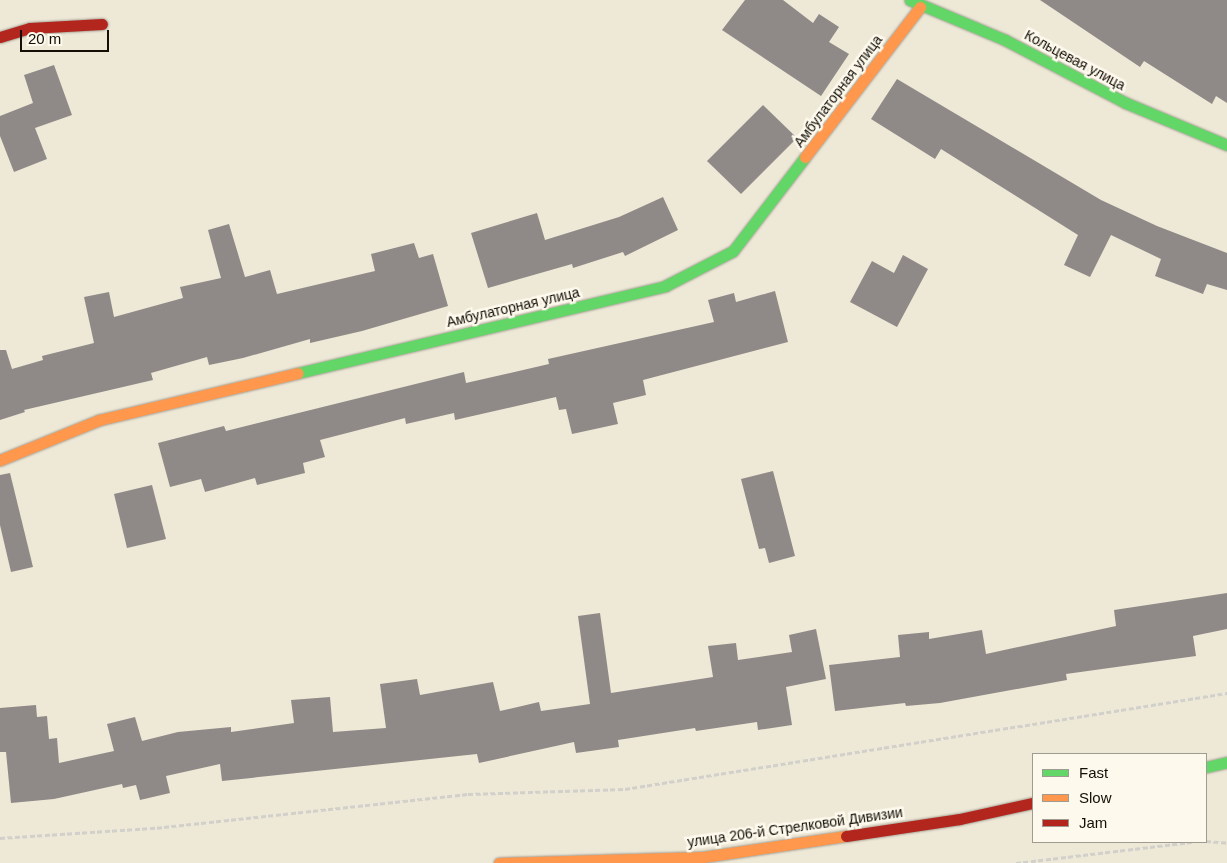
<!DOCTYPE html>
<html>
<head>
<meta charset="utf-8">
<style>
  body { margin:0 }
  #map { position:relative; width:1227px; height:863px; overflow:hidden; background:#eee8d7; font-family:Helvetica,sans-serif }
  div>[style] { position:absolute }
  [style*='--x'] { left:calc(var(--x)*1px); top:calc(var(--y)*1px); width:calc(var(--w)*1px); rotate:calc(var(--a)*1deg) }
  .building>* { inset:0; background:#8f8a87 }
  .path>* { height:3px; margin-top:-1.5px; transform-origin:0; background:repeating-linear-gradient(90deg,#d2d0cb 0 5px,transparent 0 7.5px) }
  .roads { filter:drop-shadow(0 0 1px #a6a295) drop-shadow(0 0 1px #a6a295) }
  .fast>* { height:11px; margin:-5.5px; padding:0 5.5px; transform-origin:5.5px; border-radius:5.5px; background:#63d668 }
  .slow>* { height:11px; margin:-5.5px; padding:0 5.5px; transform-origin:5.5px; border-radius:5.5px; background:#ff974d }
  .jam>* { height:11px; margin:-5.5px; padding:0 5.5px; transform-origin:5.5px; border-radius:5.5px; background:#b3261e }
  span { translate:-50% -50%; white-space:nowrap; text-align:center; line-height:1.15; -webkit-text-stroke:5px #fef9ed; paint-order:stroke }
  .street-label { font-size:14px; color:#130f06 }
  .legend { position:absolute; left:1032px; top:753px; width:175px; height:90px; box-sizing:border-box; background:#fef9ed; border:1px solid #a09b91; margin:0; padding:6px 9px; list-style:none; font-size:15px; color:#130f06 }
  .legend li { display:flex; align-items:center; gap:10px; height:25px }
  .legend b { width:25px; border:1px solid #a09b91 }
  .scale { position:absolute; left:20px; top:30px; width:89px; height:22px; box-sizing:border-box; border:2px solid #130f06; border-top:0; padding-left:6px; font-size:15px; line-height:18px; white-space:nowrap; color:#130f06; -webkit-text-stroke:4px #fef9ed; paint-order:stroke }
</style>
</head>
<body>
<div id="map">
  <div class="building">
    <i style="clip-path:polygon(745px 0,783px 0,813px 23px,819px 14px,839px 27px,829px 42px,849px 54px,821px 96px,722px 30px)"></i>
    <i style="clip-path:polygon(1040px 0,1227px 0,1227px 103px,1216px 96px,1212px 104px,1144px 61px,1140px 67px)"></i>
    <i style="clip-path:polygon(54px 65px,72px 115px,35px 128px,47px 159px,14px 172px,0 136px,0 116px,33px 103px,24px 75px)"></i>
    <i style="clip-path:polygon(897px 79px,1101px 200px,1157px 226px,1227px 253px,1227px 290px,1207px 284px,1203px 294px,1155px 276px,1161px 259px,1111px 235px,1090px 277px,1064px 265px,1078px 235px,941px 149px,935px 159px,871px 119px)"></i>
    <i style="clip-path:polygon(763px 105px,797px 138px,741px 194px,707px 161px)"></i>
    <i style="clip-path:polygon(663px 197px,678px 230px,625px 256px,623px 252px,573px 268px,572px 264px,488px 288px,471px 233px,537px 213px,545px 240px,619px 217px)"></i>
    <i style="clip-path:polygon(229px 224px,245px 277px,270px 270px,277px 294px,375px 271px,371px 254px,414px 243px,419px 258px,433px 254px,448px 306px,362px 331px,310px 343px,310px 339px,243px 358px,209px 365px,207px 357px,151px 373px,153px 380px,24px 410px,25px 412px,0 420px,0 350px,6px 350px,12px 369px,43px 360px,42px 356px,94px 343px,84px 297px,109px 292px,114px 317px,183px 298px,180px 287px,221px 278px,208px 230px)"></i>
    <i style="clip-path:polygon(903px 255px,928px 269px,897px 327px,850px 302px,872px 261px,894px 273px)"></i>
    <i style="clip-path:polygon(775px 291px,788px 342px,643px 380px,646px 395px,613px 403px,618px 424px,572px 434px,566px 409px,559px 410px,556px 397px,455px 420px,454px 413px,406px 424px,405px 418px,320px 440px,325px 457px,303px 463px,305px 473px,257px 485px,255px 478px,205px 492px,201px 479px,170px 487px,158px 443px,224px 426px,226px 431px,464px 372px,466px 383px,549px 364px,548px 359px,714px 322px,708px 300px,734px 293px,736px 302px)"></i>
    <i style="clip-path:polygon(773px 471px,795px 556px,769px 563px,765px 548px,759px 549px,741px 479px)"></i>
    <i style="clip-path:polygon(10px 473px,33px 567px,11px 572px,0 525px,0 475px)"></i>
    <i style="clip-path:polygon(152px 485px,166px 539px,127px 548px,114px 494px)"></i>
    <i style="clip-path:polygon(1227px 593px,1227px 629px,1193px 636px,1196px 656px,1066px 674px,1067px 680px,940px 703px,906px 706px,905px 703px,835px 711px,829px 665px,900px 657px,898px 635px,929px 632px,929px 639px,982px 630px,986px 654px,1116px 626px,1114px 610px)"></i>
    <i style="clip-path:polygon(600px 613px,611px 693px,713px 677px,708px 646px,736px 643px,738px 660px,792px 652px,789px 635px,816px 629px,826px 679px,786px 687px,792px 725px,758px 730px,757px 722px,696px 731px,695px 728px,618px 740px,619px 747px,576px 753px,574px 742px,479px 763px,477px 754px,222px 781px,220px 764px,166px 776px,170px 793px,140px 800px,136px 785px,123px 788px,122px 784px,54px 799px,11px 803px,6px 752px,0 752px,0 708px,36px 705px,37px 717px,47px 716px,49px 739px,57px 738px,59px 763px,114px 751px,107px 724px,135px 717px,142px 741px,178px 732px,231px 727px,231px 732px,294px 723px,291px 700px,330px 697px,333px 732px,386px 728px,380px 684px,417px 679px,420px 695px,493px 682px,500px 711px,539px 702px,541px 711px,590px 704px,578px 616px)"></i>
  </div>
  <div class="path">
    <i style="--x:0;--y:838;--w:164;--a:-3.8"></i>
    <i style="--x:164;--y:827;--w:306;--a:-6.2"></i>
    <i style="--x:468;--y:794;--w:157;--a:-1.8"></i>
    <i style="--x:625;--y:789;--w:610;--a:-9.06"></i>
    <i style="--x:1206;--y:841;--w:21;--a:5"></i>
    <i style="--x:1016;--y:863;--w:177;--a:-6.8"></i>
  </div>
  <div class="roads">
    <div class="fast">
      <i style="--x:910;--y:0;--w:103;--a:22.8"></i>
      <i style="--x:1005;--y:40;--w:136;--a:27.5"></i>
      <i style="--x:1126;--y:103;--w:109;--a:22.6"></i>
      <i style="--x:298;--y:373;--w:377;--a:-13.3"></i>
      <i style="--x:665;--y:286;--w:76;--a:-27.2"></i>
      <i style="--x:733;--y:251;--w:118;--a:-52.5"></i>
      <i style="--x:1206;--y:767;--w:22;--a:-13"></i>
    </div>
    <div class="slow">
      <i style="--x:805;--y:157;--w:189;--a:-52.5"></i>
      <i style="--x:0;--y:460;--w:107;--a:-22"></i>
      <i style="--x:99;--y:420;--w:204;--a:-13.3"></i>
      <i style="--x:499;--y:863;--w:204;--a:-1.7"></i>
      <i style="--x:703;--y:857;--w:145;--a:-8.4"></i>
    </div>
    <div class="jam">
      <i style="--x:0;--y:37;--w:31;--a:-17"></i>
      <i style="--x:30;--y:28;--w:72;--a:-3.2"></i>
      <i style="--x:846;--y:836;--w:115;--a:-8.5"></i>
      <i style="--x:960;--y:819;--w:75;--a:-12.4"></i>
    </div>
  </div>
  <div class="street-label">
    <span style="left:1075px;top:60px;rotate:28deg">Кольцевая улица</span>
    <span style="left:838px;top:91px;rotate:-53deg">Амбулаторная улица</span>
    <span style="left:513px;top:307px;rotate:-13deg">Амбулаторная улица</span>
    <span style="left:795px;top:827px;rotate:-8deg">улица 206-й Стрелковой Дивизии</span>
  </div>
  <ul class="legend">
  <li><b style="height:6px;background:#63d668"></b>Fast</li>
  <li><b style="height:6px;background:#ff974d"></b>Slow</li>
  <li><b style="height:6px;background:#b3261e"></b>Jam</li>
  </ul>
  <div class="scale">20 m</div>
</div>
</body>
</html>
